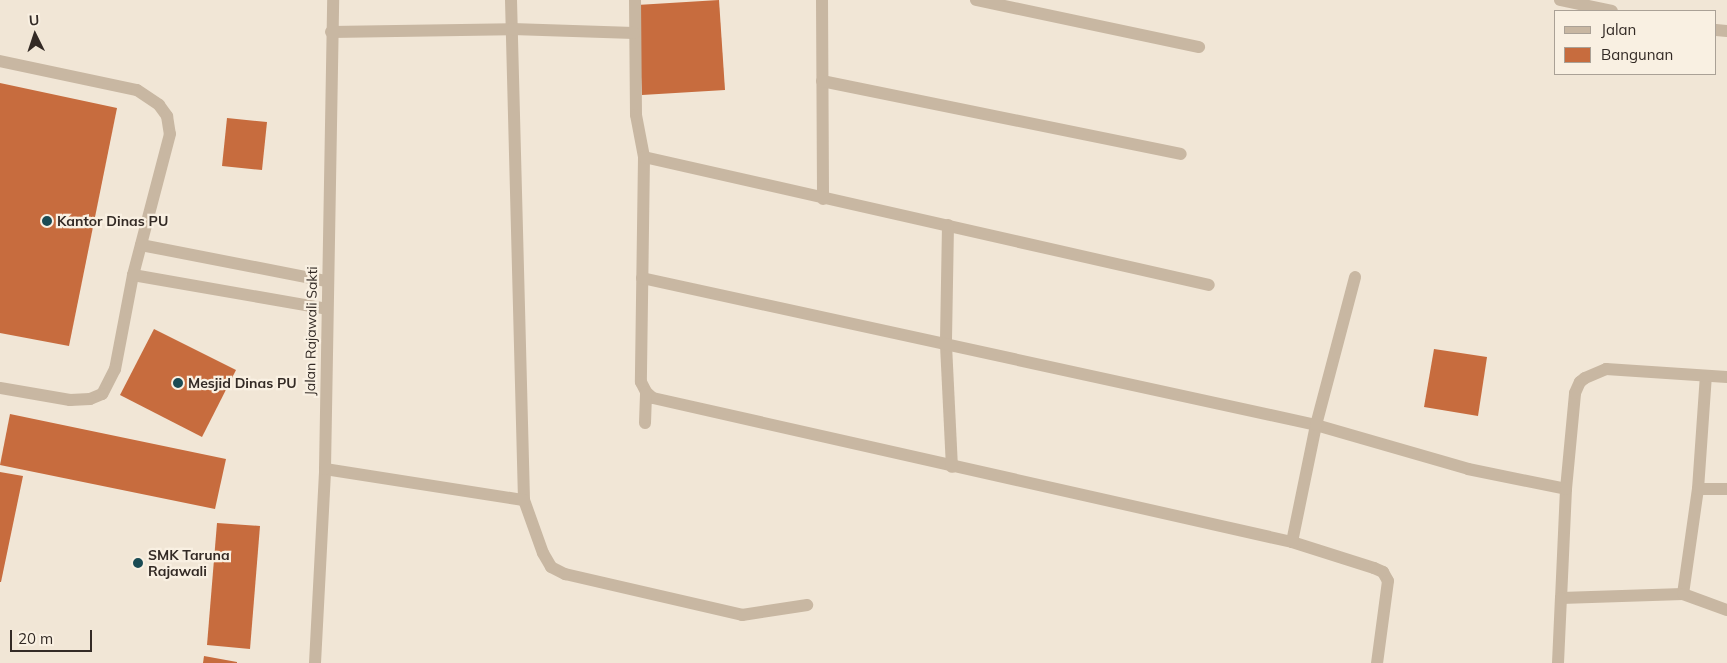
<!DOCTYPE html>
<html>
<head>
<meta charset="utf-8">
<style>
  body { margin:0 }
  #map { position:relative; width:1727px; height:663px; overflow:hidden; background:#f1e6d6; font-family:Mulish,sans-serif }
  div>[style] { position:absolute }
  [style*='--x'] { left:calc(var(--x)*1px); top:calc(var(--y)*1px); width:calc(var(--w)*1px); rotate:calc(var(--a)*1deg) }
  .building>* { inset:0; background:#c76c3e }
  .minor>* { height:12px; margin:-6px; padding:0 6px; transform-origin:6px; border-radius:6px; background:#c8b7a2 }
  .dots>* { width:14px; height:14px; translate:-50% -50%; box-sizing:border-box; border:2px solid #f9f0e2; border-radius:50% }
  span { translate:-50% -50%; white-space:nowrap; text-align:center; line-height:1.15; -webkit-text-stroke:4.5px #f9f0e2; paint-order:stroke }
  .poi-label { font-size:14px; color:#332a25; font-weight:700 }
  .left { translate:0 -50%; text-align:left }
  .street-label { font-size:14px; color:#332a25 }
  .legend { position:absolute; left:1554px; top:10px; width:162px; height:65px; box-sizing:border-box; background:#f9f0e2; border:1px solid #aaa196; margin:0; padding:6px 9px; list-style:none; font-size:15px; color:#332a25 }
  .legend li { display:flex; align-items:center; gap:10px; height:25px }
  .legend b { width:25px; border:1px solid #aaa196 }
  .north { position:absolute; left:10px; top:10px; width:50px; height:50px; -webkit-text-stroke:4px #f9f0e2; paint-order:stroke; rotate:356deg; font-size:14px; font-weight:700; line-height:20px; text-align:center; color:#332a25 }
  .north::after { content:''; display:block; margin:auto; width:18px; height:22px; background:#332a25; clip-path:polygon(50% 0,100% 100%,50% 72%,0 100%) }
  .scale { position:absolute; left:10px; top:630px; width:82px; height:22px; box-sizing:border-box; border:2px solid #332a25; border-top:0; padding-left:6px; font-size:15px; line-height:18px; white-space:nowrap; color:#332a25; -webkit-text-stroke:4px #f9f0e2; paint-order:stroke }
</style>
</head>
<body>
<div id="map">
  <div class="building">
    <i style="clip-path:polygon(719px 0,725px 90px,642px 95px,637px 5px)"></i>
    <i style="clip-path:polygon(0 83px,117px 108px,69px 346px,0 333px)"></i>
    <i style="clip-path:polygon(227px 118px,267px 122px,262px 170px,222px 166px)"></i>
    <i style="clip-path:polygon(154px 329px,236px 370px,202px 437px,120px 395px)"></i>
    <i style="clip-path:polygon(1434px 349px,1487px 357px,1478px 416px,1424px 407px)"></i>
    <i style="clip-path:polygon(10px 414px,226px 459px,215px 509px,0 465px)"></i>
    <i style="clip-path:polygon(0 472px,23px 476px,1px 582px,0 582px)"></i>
    <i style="clip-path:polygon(217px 523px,260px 526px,250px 649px,207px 645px)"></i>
    <i style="clip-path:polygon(204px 656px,237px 662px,237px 663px,203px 663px)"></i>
  </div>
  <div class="minor">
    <i style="--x:511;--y:0;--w:500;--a:88.51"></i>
    <i style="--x:524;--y:500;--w:56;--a:70.3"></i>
    <i style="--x:543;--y:553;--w:16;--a:60"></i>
    <i style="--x:551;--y:567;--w:16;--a:27"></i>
    <i style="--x:565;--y:574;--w:182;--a:13"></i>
    <i style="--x:742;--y:615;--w:66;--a:-8.7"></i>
    <i style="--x:635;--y:0;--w:115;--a:89.5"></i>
    <i style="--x:636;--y:115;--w:43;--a:79.2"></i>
    <i style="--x:644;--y:157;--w:225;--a:90.8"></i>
    <i style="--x:641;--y:382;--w:11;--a:63"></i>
    <i style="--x:646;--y:392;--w:9;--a:41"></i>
    <i style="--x:653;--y:398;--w:655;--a:12.7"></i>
    <i style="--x:1292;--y:542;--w:86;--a:17.6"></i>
    <i style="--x:1374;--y:568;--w:10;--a:24"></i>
    <i style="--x:1383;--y:572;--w:10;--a:61"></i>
    <i style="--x:1388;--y:581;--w:83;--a:97.6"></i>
    <i style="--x:822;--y:0;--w:199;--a:89.7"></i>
    <i style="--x:976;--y:0;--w:228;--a:11.9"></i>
    <i style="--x:1560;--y:0;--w:53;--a:11.9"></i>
    <i style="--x:1716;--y:30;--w:11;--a:5"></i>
    <i style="--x:331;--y:32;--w:181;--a:-0.9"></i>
    <i style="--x:512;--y:29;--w:122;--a:1.9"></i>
    <i style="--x:0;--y:61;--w:140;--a:12"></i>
    <i style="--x:137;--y:90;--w:27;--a:34"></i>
    <i style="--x:159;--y:105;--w:14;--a:54"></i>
    <i style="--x:167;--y:116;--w:18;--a:81"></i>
    <i style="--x:170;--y:134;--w:146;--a:104.7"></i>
    <i style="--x:133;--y:275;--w:96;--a:100.8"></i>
    <i style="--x:115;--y:369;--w:28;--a:117"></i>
    <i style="--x:102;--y:394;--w:13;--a:157"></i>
    <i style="--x:90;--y:399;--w:20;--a:177"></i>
    <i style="--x:70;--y:400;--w:71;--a:-170.3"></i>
    <i style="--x:822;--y:81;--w:366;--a:11.5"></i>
    <i style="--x:644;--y:157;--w:579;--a:12.76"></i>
    <i style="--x:948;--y:225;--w:120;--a:91"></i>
    <i style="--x:946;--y:345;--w:122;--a:87.2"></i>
    <i style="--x:141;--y:245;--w:189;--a:11"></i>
    <i style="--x:133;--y:275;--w:197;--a:9.9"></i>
    <i style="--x:642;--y:278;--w:690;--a:12.3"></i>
    <i style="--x:1316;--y:425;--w:158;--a:16.1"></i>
    <i style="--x:1468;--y:469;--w:100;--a:11.5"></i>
    <i style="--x:1566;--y:489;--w:109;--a:92.6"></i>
    <i style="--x:1561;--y:598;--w:122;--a:-1.9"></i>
    <i style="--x:1683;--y:594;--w:106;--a:-81.9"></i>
    <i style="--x:1698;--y:489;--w:113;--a:-86"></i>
    <i style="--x:645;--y:423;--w:31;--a:-88"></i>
    <i style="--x:325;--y:469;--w:201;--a:8.9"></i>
    <i style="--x:1566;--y:489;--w:96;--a:-84.6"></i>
    <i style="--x:1575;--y:393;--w:12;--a:-66"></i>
    <i style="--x:1580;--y:382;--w:6;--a:-39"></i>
    <i style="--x:1585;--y:378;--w:23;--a:-23"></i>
    <i style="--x:1606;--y:369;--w:121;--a:3.8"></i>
    <i style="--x:1698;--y:489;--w:29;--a:0"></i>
    <i style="--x:1292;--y:542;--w:119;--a:-78.4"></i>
    <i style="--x:1316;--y:425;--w:153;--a:-75.2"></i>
    <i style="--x:1683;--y:594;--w:47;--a:20"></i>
    <i style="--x:315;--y:663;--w:194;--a:-87"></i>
    <i style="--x:325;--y:469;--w:469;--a:-89"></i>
    <i style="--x:1558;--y:663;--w:65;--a:-87.4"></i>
  </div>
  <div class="dots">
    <i style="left:47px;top:221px;background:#1a4b54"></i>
    <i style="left:178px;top:383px;background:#1a4b54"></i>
    <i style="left:138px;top:563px;background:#1a4b54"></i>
  </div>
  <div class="poi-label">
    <span class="left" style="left:57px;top:221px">Kantor Dinas PU</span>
    <span class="left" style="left:188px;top:383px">Mesjid Dinas PU</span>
    <span class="left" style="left:148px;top:563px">SMK Taruna<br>Rajawali</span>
  </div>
  <div class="street-label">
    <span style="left:311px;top:331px;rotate:-89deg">Jalan Rajawali Sakti</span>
  </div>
  <ul class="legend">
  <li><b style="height:6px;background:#c8b7a2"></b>Jalan</li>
  <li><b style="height:14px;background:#c76c3e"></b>Bangunan</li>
  </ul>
  <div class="north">U</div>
  <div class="scale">20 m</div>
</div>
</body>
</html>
